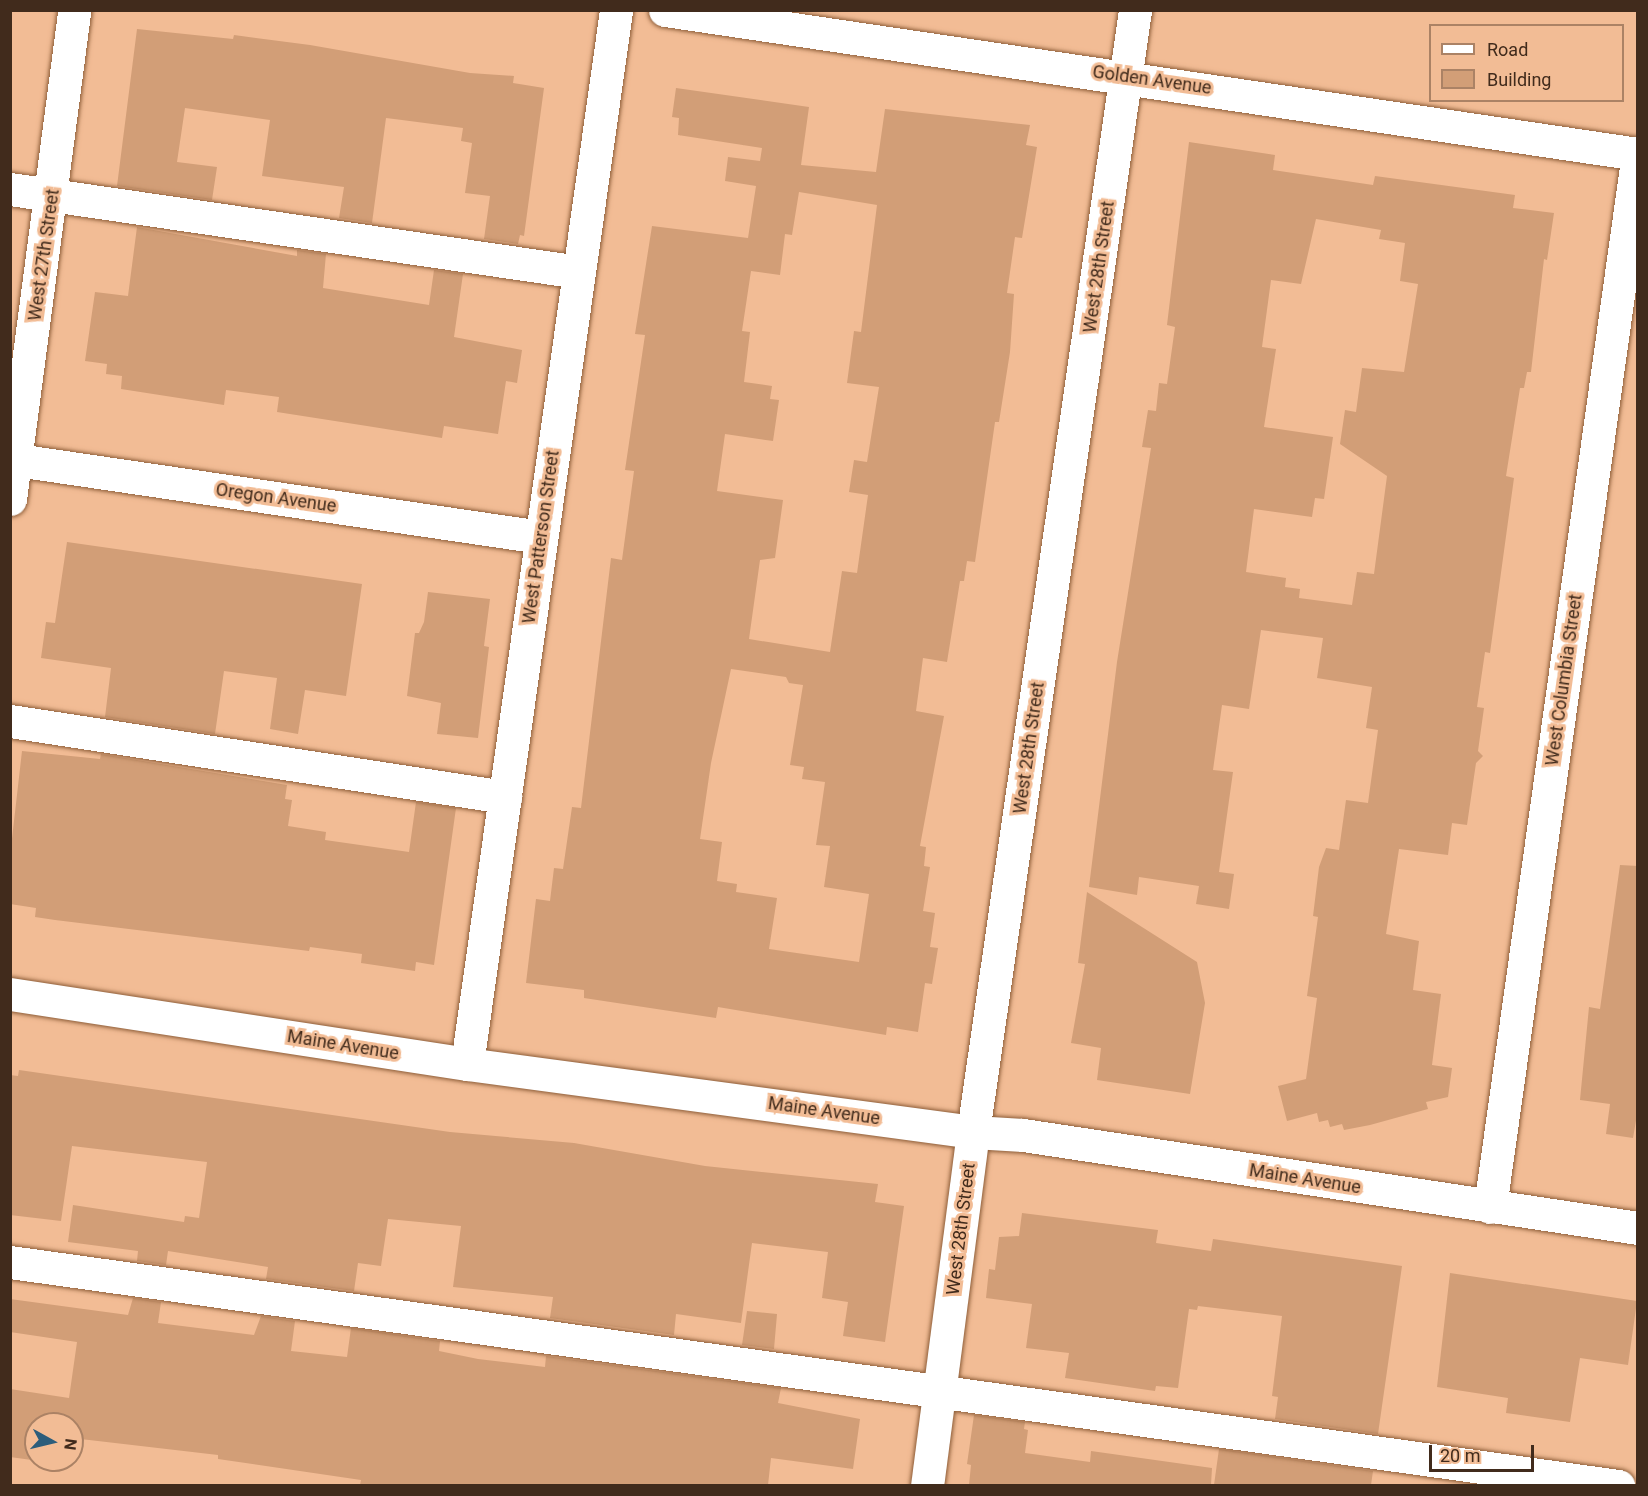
<!DOCTYPE html>
<html>
<head>
<meta charset="utf-8">
<style>
  body { margin:0 }
  #map { position:relative; width:1648px; height:1496px; overflow:hidden; background:#f2bc95; font-family:Roboto,sans-serif }
  div>[style] { position:absolute }
  [style*='--x'] { left:calc(var(--x)*1px); top:calc(var(--y)*1px); width:calc(var(--w)*1px); rotate:calc(var(--a)*1deg) }
  .building>* { inset:0; background:#d29e77 }
  .roads { filter:drop-shadow(0 0 2px #8e5e39) drop-shadow(0 0 2px #8e5e39) }
  .minor>* { height:33px; margin:-16.5px; padding:0 16.5px; transform-origin:16.5px; border-radius:16.5px; background:#fff }
  span { translate:-50% -50%; white-space:nowrap; text-align:center; line-height:1.15; -webkit-text-stroke:6px #f2bc95; paint-order:stroke }
  .street-label { font-size:18px; color:#412b1c }
  .frame { position:absolute; inset:0; border:12px solid #412b1c; pointer-events:none }
  .legend { position:absolute; left:1429px; top:24px; width:195px; height:78px; box-sizing:border-box; background:#f2bc95; border:2px solid #ab8265; margin:0; padding:8px 10px; list-style:none; font-size:18px; color:#412b1c }
  .legend li { display:flex; align-items:center; gap:12px; height:30px }
  .legend b { width:30px; border:2px solid #ab8265 }
  .north { position:absolute; left:24px; top:1412px; width:60px; height:60px; box-sizing:border-box; background:#f2bc95; border:2px solid #ab8265; border-radius:50%; rotate:98deg; font-size:16px; font-weight:700; line-height:24px; text-align:center; color:#412b1c }
  .north::after { content:''; display:block; margin:auto; width:21px; height:27px; background:#2c5d7b; clip-path:polygon(50% 0,100% 100%,50% 72%,0 100%) }
  .scale { position:absolute; left:1429px; top:1445px; width:105px; height:27px; box-sizing:border-box; border:3px solid #412b1c; border-top:0; padding-left:8px; font-size:18px; line-height:21px; white-space:nowrap; color:#412b1c; -webkit-text-stroke:4px #f2bc95; paint-order:stroke }
</style>
</head>
<body>
<div id="map">
  <div class="building">
    <i style="clip-path:polygon(137px 29px,233px 39px,234px 35px,310px 45px,470px 73px,514px 76px,513px 83px,544px 88px,524px 236px,520px 235px,518px 244px,484px 239px,490px 196px,465px 193px,472px 143px,461px 141px,463px 128px,402px 120px,386px 118px,372px 223px,339px 218px,344px 187px,262px 176px,270px 120px,185px 108px,177px 162px,217px 167px,212px 200px,117px 186px)"></i>
    <i style="clip-path:polygon(evenodd,676px 88px,809px 107px,801px 165px,876px 172px,885px 109px,1030px 125px,1026px 145px,1037px 147px,1022px 238px,1015px 237px,1007px 293px,1014px 294px,1010px 352px,999px 422px,995px 422px,975px 562px,967px 561px,964px 581px,960px 581px,947px 662px,923px 658px,916px 711px,944px 716px,920px 846px,926px 847px,924px 866px,930px 867px,923px 911px,935px 913px,930px 947px,938px 948px,932px 984px,925px 983px,918px 1032px,887px 1027px,886px 1035px,718px 1007px,716px 1018px,584px 998px,584px 990px,526px 983px,536px 899px,550px 901px,554px 868px,563px 869px,572px 807px,581px 808px,611px 558px,622px 560px,634px 471px,625px 470px,645px 335px,635px 334px,652px 226px,748px 238px,756px 186px,725px 181px,728px 157px,760px 161px,762px 148px,678px 135px,679px 118px,672px 117px,676px 88px,799px 192px,877px 205px,861px 332px,854px 331px,847px 383px,879px 387px,867px 462px,854px 460px,849px 492px,868px 495px,857px 573px,842px 571px,830px 652px,749px 639px,760px 560px,775px 558px,783px 500px,717px 491px,725px 434px,773px 441px,779px 400px,770px 399px,772px 386px,744px 382px,750px 332px,742px 331px,751px 271px,780px 275px,785px 234px,792px 235px,799px 192px,676px 88px,731px 669px,786px 677px,789px 683px,803px 685px,790px 765px,804px 767px,802px 779px,825px 782px,816px 845px,830px 846px,824px 887px,869px 894px,859px 962px,769px 949px,777px 898px,736px 892px,737px 884px,717px 881px,722px 842px,700px 839px,711px 763px,731px 669px)"></i>
    <i style="clip-path:polygon(evenodd,1189px 142px,1275px 155px,1273px 170px,1373px 185px,1375px 176px,1515px 195px,1513px 208px,1554px 213px,1547px 260px,1544px 259px,1531px 372px,1527px 372px,1524px 388px,1520px 388px,1506px 476px,1514px 478px,1490px 653px,1485px 652px,1477px 707px,1484px 708px,1478px 751px,1483px 756px,1476px 763px,1467px 825px,1452px 823px,1448px 855px,1399px 849px,1386px 934px,1419px 941px,1413px 990px,1441px 994px,1432px 1065px,1452px 1068px,1448px 1097px,1426px 1102px,1428px 1109px,1370px 1125px,1344px 1130px,1342px 1124px,1330px 1127px,1328px 1120px,1319px 1122px,1317px 1113px,1287px 1121px,1278px 1086px,1306px 1079px,1317px 998px,1307px 996px,1318px 917px,1313px 916px,1319px 867px,1326px 848px,1339px 850px,1346px 800px,1368px 803px,1378px 730px,1366px 728px,1372px 687px,1317px 678px,1323px 638px,1261px 630px,1249px 709px,1222px 705px,1213px 770px,1233px 772px,1219px 872px,1234px 874px,1229px 909px,1196px 904px,1199px 886px,1139px 877px,1137px 895px,1089px 887px,1117px 662px,1151px 448px,1142px 447px,1148px 410px,1156px 411px,1159px 383px,1167px 384px,1175px 327px,1167px 325px,1189px 142px,1316px 219px,1381px 230px,1379px 239px,1405px 243px,1400px 281px,1418px 284px,1404px 372px,1362px 368px,1356px 412px,1345px 410px,1340px 444px,1387px 476px,1374px 574px,1357px 572px,1352px 605px,1299px 598px,1300px 589px,1285px 587px,1286px 578px,1246px 572px,1254px 509px,1312px 517px,1315px 498px,1324px 499px,1333px 437px,1264px 427px,1276px 349px,1262px 347px,1271px 280px,1301px 284px,1316px 219px)"></i>
    <i style="clip-path:polygon(137px 227px,297px 256px,297px 250px,326px 254px,323px 288px,429px 305px,434px 270px,463px 274px,454px 337px,522px 350px,517px 383px,506px 381px,498px 434px,444px 426px,442px 438px,367px 426px,277px 412px,279px 397px,226px 390px,224px 405px,121px 389px,122px 376px,106px 374px,107px 364px,85px 361px,95px 292px,128px 296px)"></i>
    <i style="clip-path:polygon(67px 542px,362px 584px,346px 696px,305px 690px,298px 734px,270px 729px,277px 678px,224px 671px,215px 734px,105px 717px,111px 668px,41px 658px,46px 622px,55px 623px)"></i>
    <i style="clip-path:polygon(428px 592px,490px 599px,484px 646px,489px 647px,478px 738px,437px 734px,441px 703px,407px 696px,415px 633px,419px 633px,424px 622px)"></i>
    <i style="clip-path:polygon(22px 751px,100px 759px,101px 754px,287px 785px,285px 799px,292px 800px,288px 826px,326px 832px,325px 840px,409px 852px,416px 802px,456px 808px,434px 965px,416px 962px,415px 971px,361px 963px,362px 954px,310px 947px,309px 951px,55px 920px,35px 917px,36px 908px,10px 904px,10px 856px)"></i>
    <i style="clip-path:polygon(1620px 865px,1638px 866px,1638px 1109px,1633px 1138px,1606px 1134px,1610px 1104px,1580px 1100px,1589px 1007px,1600px 1009px)"></i>
    <i style="clip-path:polygon(1087px 892px,1197px 962px,1205px 1003px,1190px 1094px,1097px 1080px,1101px 1048px,1071px 1043px,1085px 964px,1078px 963px)"></i>
    <i style="clip-path:polygon(19px 1070px,450px 1132px,574px 1143px,705px 1166px,878px 1184px,875px 1202px,904px 1206px,885px 1342px,843px 1336px,848px 1302px,822px 1298px,828px 1252px,752px 1243px,741px 1323px,676px 1314px,674px 1335px,550px 1318px,553px 1297px,453px 1287px,461px 1226px,388px 1219px,381px 1266px,358px 1263px,354px 1291px,266px 1279px,268px 1267px,168px 1251px,166px 1265px,137px 1261px,138px 1251px,68px 1242px,73px 1205px,184px 1222px,185px 1216px,199px 1218px,207px 1162px,72px 1146px,61px 1221px,10px 1215px,10px 1075px,18px 1076px)"></i>
    <i style="clip-path:polygon(1022px 1213px,1158px 1230px,1156px 1243px,1211px 1251px,1213px 1239px,1402px 1266px,1378px 1434px,1275px 1419px,1278px 1397px,1272px 1396px,1282px 1316px,1198px 1306px,1197px 1310px,1189px 1309px,1178px 1388px,1156px 1386px,1155px 1391px,1065px 1378px,1069px 1353px,1026px 1348px,1032px 1304px,986px 1298px,989px 1269px,995px 1270px,999px 1237px,1019px 1236px)"></i>
    <i style="clip-path:polygon(1450px 1273px,1637px 1301px,1628px 1365px,1580px 1358px,1570px 1422px,1506px 1413px,1508px 1398px,1437px 1387px)"></i>
    <i style="clip-path:polygon(133px 1298px,161px 1302px,158px 1323px,254px 1335px,261px 1316px,295px 1321px,291px 1351px,347px 1357px,351px 1328px,440px 1341px,439px 1351px,478px 1359px,545px 1367px,546px 1356px,781px 1388px,778px 1403px,860px 1419px,853px 1469px,771px 1458px,768px 1485px,360px 1485px,361px 1480px,218px 1459px,218px 1455px,72px 1438px,72px 1424px,36px 1424px,36px 1460px,69px 1460px,68px 1465px,10px 1457px,10px 1389px,69px 1398px,77px 1342px,10px 1332px,10px 1299px,128px 1315px)"></i>
    <i style="clip-path:polygon(747px 1311px,777px 1314px,774px 1349px,742px 1345px)"></i>
    <i style="clip-path:polygon(974px 1415px,1025px 1422px,1024px 1429px,1028px 1430px,1025px 1453px,1090px 1462px,1091px 1451px,1212px 1468px,1211px 1485px,969px 1485px,971px 1465px,967px 1464px)"></i>
    <i style="clip-path:polygon(1219px 1449px,1373px 1471px,1371px 1485px,1214px 1485px)"></i>
  </div>
  <div class="roads">
    <div class="minor">
      <i style="--x:665;--y:10;--w:984;--a:8.42"></i>
      <i style="--x:10;--y:189;--w:575;--a:8.3"></i>
      <i style="--x:10;--y:459;--w:537;--a:8.36"></i>
      <i style="--x:10;--y:499;--w:493;--a:-82.5"></i>
      <i style="--x:10;--y:721;--w:501;--a:8.73"></i>
      <i style="--x:10;--y:994;--w:462;--a:8.7"></i>
      <i style="--x:467;--y:1064;--w:511;--a:7.65"></i>
      <i style="--x:973;--y:1132;--w:50;--a:3.4"></i>
      <i style="--x:1023;--y:1135;--w:622;--a:8.6"></i>
      <i style="--x:467;--y:1064;--w:1064;--a:-81.95"></i>
      <i style="--x:1490;--y:1207;--w:1064;--a:-82.01"></i>
      <i style="--x:10;--y:1262;--w:1624;--a:7.93"></i>
      <i style="--x:927;--y:1486;--w:357;--a:-82.6"></i>
      <i style="--x:973;--y:1132;--w:1134;--a:-81.78"></i>
    </div>
  </div>
  <div class="street-label">
    <span style="left:1152px;top:80px;rotate:8deg">Golden Avenue</span>
    <span style="left:44px;top:255px;rotate:-82deg">West 27th Street</span>
    <span style="left:1099px;top:267px;rotate:-82deg">West 28th Street</span>
    <span style="left:276px;top:498px;rotate:8deg">Oregon Avenue</span>
    <span style="left:541px;top:537px;rotate:-82deg">West Patterson Street</span>
    <span style="left:1564px;top:680px;rotate:-82deg">West Columbia Street</span>
    <span style="left:1029px;top:748px;rotate:-82deg">West 28th Street</span>
    <span style="left:343px;top:1045px;rotate:9deg">Maine Avenue</span>
    <span style="left:824px;top:1111px;rotate:8deg">Maine Avenue</span>
    <span style="left:1305px;top:1179px;rotate:9deg">Maine Avenue</span>
    <span style="left:961px;top:1229px;rotate:-83deg">West 28th Street</span>
  </div>
  <div class="frame"></div>
  <ul class="legend">
  <li><b style="height:8px;background:#fff"></b>Road</li>
  <li><b style="height:16px;background:#d29e77"></b>Building</li>
  </ul>
  <div class="north">N</div>
  <div class="scale">20 m</div>
</div>
</body>
</html>
